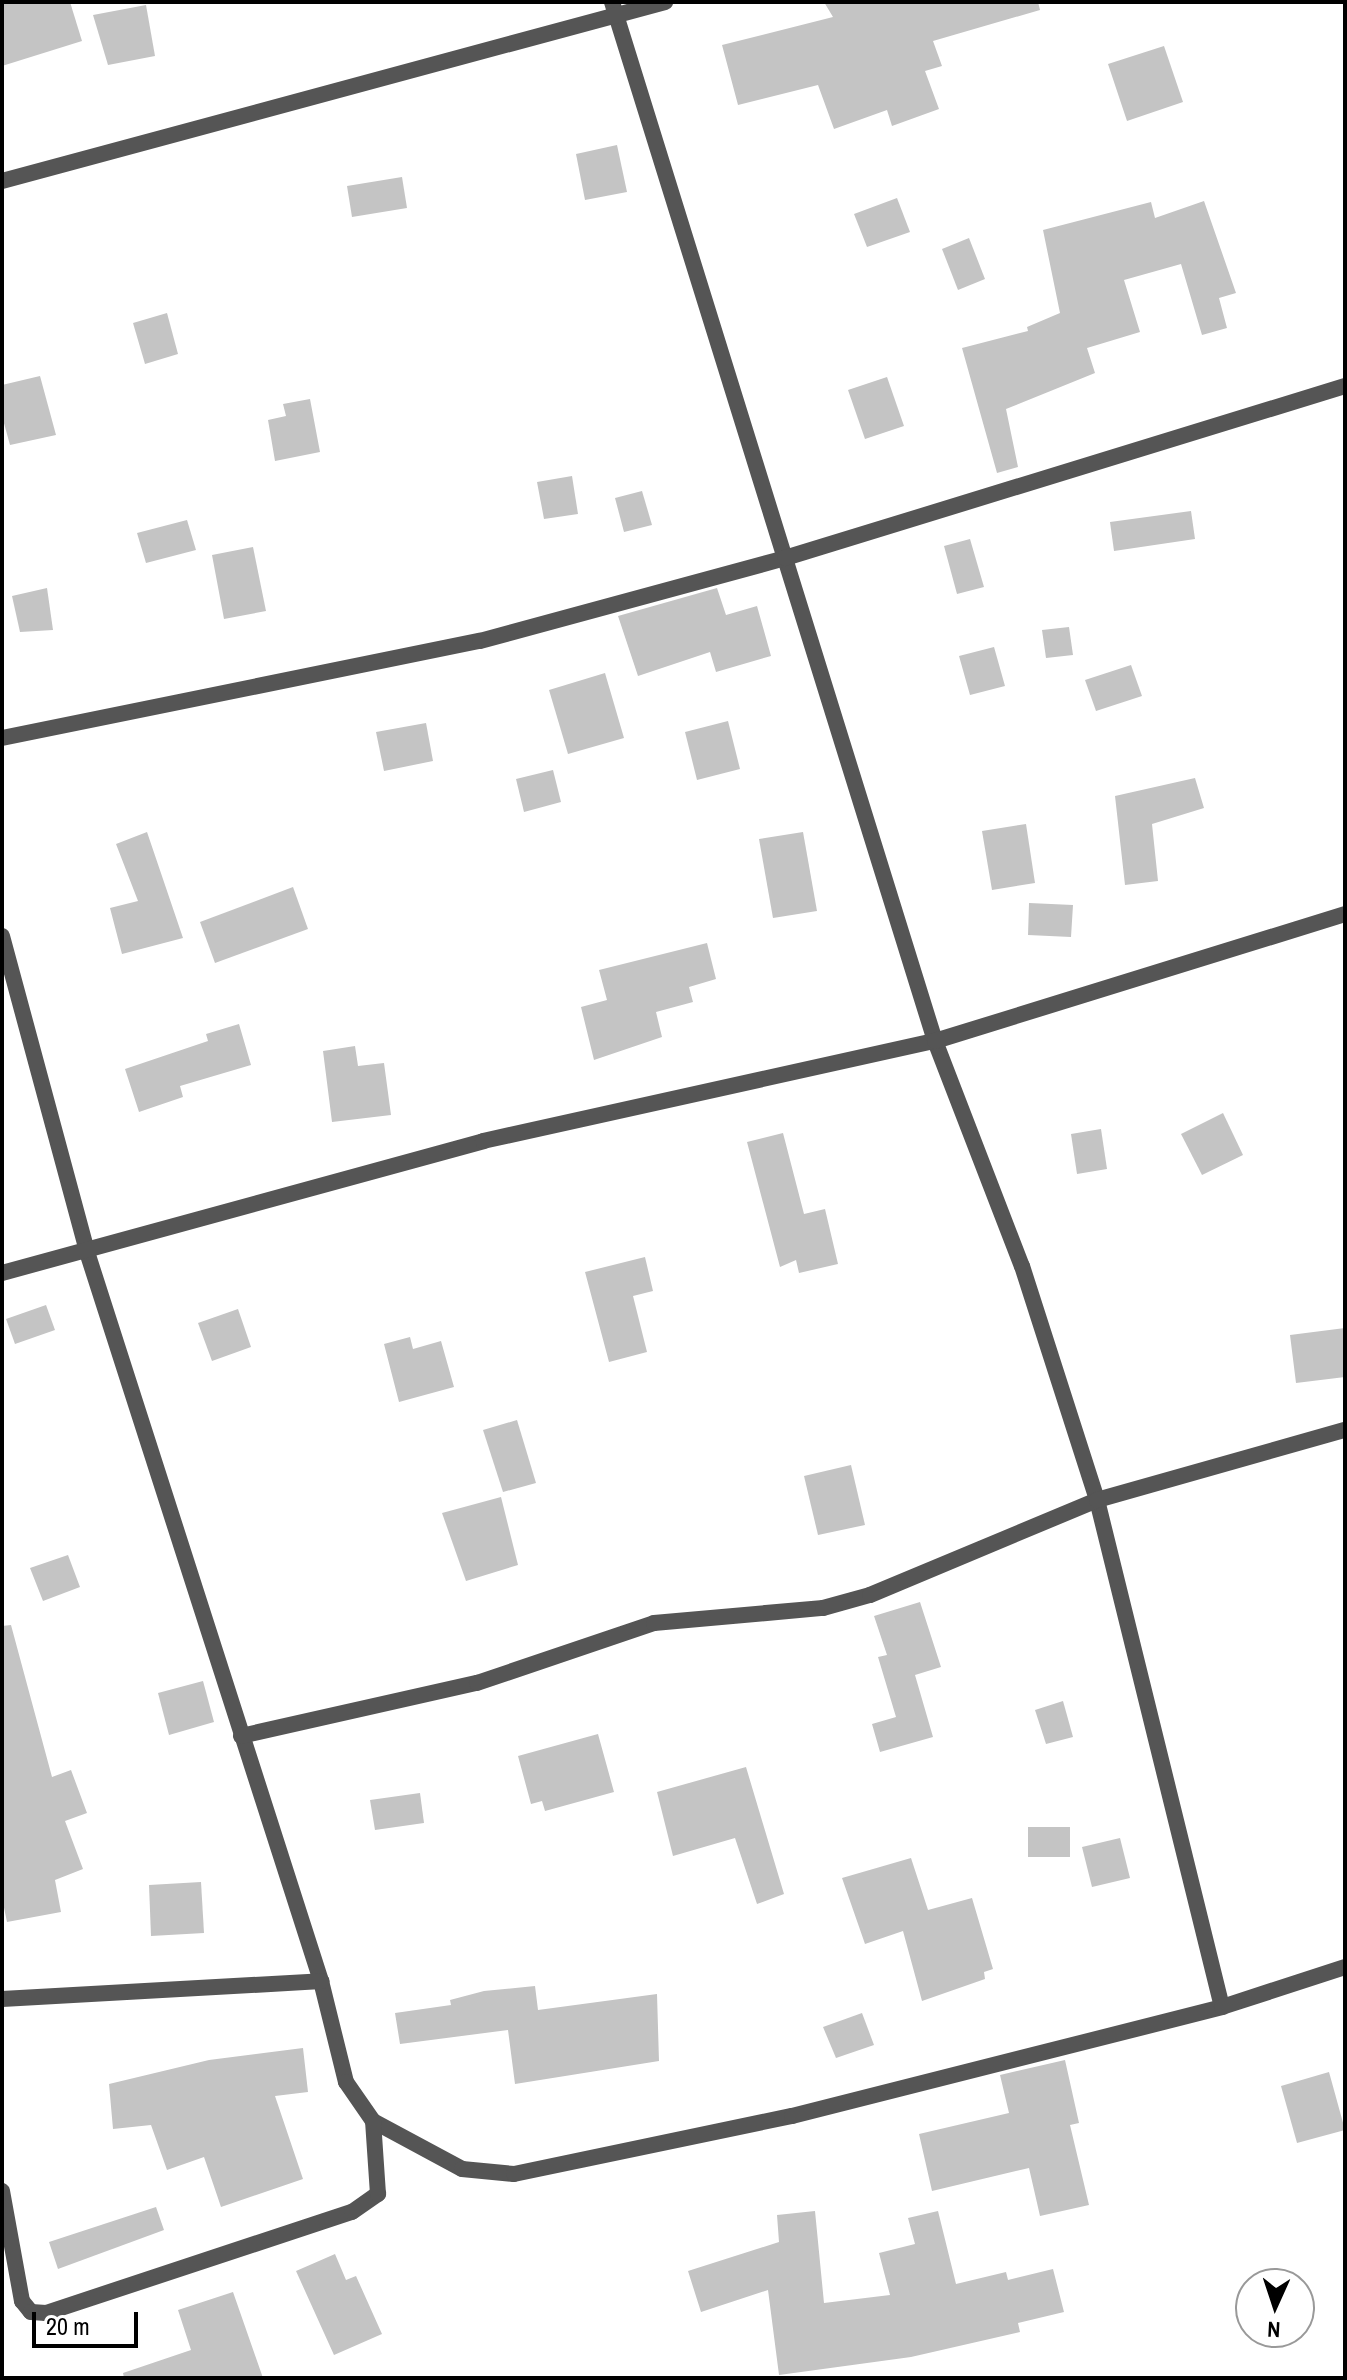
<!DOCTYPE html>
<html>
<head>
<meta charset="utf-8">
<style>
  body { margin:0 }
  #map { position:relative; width:1347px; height:2380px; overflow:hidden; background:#fff; font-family:"Archivo Narrow",sans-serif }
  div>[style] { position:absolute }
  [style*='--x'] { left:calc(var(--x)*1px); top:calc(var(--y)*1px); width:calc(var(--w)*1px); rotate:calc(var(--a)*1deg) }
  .building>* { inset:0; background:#c4c4c4 }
  .street>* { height:16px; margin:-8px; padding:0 8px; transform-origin:8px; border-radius:8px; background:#555 }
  span { translate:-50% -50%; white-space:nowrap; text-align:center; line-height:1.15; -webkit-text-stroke:7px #fff; paint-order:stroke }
  .frame { position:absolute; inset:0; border:4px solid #000; pointer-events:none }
  .north { position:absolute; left:1235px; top:2268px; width:80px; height:80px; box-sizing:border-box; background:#fff; border:2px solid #999; border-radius:50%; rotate:183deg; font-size:22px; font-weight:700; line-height:32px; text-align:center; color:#000 }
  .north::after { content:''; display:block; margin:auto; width:28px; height:36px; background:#000; clip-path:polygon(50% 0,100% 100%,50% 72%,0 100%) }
  .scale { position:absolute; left:32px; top:2312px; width:106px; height:36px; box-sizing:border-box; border:4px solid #000; border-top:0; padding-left:10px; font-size:24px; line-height:28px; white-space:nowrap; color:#000; -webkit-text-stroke:6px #fff; paint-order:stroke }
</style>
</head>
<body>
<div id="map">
  <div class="building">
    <i style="clip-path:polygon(2px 2px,70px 2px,82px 41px,2px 66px)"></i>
    <i style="clip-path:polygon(824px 2px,1038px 2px,1040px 10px,933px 41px,942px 66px,925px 71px,939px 109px,892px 126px,887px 110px,834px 129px,818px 85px,738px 105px,722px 45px,833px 17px)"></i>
    <i style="clip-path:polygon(146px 5px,155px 56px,108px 65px,93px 15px)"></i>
    <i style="clip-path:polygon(1164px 46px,1183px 102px,1127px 121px,1108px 64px)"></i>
    <i style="clip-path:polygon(617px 145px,627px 192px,585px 200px,576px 154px)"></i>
    <i style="clip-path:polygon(402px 177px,407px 208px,352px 217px,347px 186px)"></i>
    <i style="clip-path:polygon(897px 198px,910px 232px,867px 247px,854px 214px)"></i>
    <i style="clip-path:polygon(1204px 201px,1236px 293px,1219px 298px,1227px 328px,1202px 335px,1181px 264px,1124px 280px,1140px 332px,1087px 348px,1095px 373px,1006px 409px,1018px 467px,997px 473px,962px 348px,1028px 331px,1027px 327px,1060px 313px,1043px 230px,1151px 202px,1155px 218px)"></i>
    <i style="clip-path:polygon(969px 238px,985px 279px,958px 290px,942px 249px)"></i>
    <i style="clip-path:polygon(167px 313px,178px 354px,145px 364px,133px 323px)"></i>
    <i style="clip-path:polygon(40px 376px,56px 435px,10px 445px,2px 416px,2px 385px)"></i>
    <i style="clip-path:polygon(887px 377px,904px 426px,865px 439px,848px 390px)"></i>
    <i style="clip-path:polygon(310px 399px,320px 452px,275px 461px,268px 420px,286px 416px,283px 404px)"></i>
    <i style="clip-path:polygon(572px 476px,578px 514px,544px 519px,537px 482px)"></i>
    <i style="clip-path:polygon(642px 491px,652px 525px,624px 532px,615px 498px)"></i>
    <i style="clip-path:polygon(1191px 511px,1195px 539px,1114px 551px,1110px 522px)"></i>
    <i style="clip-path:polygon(187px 520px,196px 550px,146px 563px,137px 533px)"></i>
    <i style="clip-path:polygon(970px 539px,984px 587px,957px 594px,944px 546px)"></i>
    <i style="clip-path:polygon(253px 547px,266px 611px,224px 619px,212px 555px)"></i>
    <i style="clip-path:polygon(47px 588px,53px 630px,20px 632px,12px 596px)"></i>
    <i style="clip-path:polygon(717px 588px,726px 615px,757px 606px,771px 656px,716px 672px,710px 652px,638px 676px,618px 616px)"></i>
    <i style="clip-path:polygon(1069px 627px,1073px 655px,1046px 658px,1042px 630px)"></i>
    <i style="clip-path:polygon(994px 647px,1005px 686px,970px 695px,959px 656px)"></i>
    <i style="clip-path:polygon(1131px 665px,1142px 696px,1096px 711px,1085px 680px)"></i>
    <i style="clip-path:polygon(605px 673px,624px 738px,568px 754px,549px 690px)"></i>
    <i style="clip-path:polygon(728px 721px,740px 769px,697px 780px,685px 732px)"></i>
    <i style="clip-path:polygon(426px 723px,433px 761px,384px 771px,376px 732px)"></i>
    <i style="clip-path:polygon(553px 770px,561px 802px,524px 812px,516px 779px)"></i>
    <i style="clip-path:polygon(1195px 778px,1204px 808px,1152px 824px,1158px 881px,1125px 885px,1115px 796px)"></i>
    <i style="clip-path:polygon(1026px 824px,1035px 883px,992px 890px,982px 831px)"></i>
    <i style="clip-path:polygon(147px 832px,183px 938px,122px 954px,110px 908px,138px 901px,116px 844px)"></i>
    <i style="clip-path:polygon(803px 832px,817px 911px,773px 918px,759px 839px)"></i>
    <i style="clip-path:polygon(293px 887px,308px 929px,215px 963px,200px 922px)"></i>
    <i style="clip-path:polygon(1029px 903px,1073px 905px,1071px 937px,1028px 935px)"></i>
    <i style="clip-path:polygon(707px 943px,716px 979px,689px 987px,693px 1002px,656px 1012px,662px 1037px,594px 1060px,581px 1007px,607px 1000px,599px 970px)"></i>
    <i style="clip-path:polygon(239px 1024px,251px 1065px,180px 1086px,183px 1097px,139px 1112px,125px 1069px,208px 1041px,206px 1034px)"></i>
    <i style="clip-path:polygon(355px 1046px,358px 1066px,384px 1063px,391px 1115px,332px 1122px,323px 1051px)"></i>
    <i style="clip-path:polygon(1223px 1113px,1243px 1155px,1202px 1175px,1181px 1134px)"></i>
    <i style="clip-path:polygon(1101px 1129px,1107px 1169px,1077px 1174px,1071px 1134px)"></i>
    <i style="clip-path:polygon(783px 1133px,804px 1214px,825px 1209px,838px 1264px,799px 1273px,796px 1260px,780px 1267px,747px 1142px)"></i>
    <i style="clip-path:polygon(645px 1257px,653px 1291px,633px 1296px,647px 1352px,609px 1362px,585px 1272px)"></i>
    <i style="clip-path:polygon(46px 1305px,55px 1330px,15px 1344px,6px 1319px)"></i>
    <i style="clip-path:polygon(238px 1309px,251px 1347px,212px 1361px,198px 1323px)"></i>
    <i style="clip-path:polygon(1345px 1328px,1345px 1377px,1296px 1383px,1290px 1335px)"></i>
    <i style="clip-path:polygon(410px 1337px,413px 1349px,441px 1341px,454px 1387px,399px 1402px,384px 1344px)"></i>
    <i style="clip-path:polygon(517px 1420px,536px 1483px,503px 1492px,483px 1430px)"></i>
    <i style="clip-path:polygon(851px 1465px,865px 1525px,818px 1535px,804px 1476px)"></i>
    <i style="clip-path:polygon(501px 1497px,518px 1565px,466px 1581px,442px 1513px)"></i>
    <i style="clip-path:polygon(68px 1555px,80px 1587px,43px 1601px,30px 1568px)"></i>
    <i style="clip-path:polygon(920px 1602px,941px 1667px,915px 1675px,933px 1737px,880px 1752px,872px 1724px,896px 1717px,878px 1657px,887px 1655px,874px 1616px)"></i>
    <i style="clip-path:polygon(11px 1625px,52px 1777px,71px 1770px,87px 1813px,65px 1821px,83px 1869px,55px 1880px,61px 1912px,7px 1922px,2px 1898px,2px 1626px)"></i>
    <i style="clip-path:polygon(203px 1681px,214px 1722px,169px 1735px,158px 1693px)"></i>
    <i style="clip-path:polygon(1063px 1701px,1073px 1737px,1046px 1744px,1035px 1710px)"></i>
    <i style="clip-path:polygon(598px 1734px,614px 1792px,545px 1811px,542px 1801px,531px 1804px,518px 1756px)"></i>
    <i style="clip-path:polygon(746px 1767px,784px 1894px,757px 1904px,735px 1838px,673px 1856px,657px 1792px)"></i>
    <i style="clip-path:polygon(420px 1793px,424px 1823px,375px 1830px,370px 1800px)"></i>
    <i style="clip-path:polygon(1028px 1827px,1070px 1827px,1070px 1857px,1028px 1857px)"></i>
    <i style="clip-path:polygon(1120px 1838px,1130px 1878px,1092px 1887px,1082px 1847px)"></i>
    <i style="clip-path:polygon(911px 1858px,928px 1910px,972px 1898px,993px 1969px,984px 1972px,985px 1979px,922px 2001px,903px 1931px,865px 1944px,842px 1878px)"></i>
    <i style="clip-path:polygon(201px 1882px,204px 1933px,151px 1936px,149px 1885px)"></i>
    <i style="clip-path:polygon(535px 1986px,538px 2010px,657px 1994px,659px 2061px,515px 2084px,508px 2030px,400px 2044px,395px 2013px,451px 2005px,450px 2000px,484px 1991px)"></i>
    <i style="clip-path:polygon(862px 2013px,874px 2045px,836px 2058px,823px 2027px)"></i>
    <i style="clip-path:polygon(303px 2048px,308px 2092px,275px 2096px,303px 2179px,221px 2207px,204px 2157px,167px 2170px,151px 2125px,113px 2129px,109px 2084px,209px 2060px)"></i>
    <i style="clip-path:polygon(1065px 2060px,1079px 2123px,1070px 2125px,1089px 2205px,1040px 2216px,1029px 2168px,932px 2191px,919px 2134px,1009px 2113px,1000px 2075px)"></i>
    <i style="clip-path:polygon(1329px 2072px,1345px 2130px,1297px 2143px,1281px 2086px)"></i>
    <i style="clip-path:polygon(156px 2207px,164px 2230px,58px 2269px,49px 2242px)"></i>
    <i style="clip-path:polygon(815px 2211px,824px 2303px,890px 2295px,879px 2253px,915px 2244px,908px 2218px,938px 2211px,956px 2284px,1006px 2272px,1008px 2280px,1053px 2269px,1064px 2312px,1018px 2323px,1020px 2332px,911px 2357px,779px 2375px,768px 2290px,701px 2312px,688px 2271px,779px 2242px,777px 2215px)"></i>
    <i style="clip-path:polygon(335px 2254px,346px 2280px,356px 2276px,382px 2334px,334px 2355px,296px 2271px)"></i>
    <i style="clip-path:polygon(233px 2292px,263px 2378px,124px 2378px,123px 2373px,191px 2350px,178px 2310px)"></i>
  </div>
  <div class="street">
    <i style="--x:612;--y:2;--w:1088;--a:72.73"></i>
    <i style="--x:935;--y:1041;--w:241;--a:68.9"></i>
    <i style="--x:1022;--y:1266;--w:246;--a:72.2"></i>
    <i style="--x:1097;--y:1500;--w:522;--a:76.15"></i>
    <i style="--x:2;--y:181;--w:687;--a:-15.11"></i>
    <i style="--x:2;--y:738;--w:488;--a:-11.5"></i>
    <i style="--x:480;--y:641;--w:316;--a:-15.2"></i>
    <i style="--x:785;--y:558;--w:586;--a:-17.07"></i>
    <i style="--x:2;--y:936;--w:327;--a:74.9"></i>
    <i style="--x:87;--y:1252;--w:766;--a:72.2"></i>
    <i style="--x:321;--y:1981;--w:104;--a:76.1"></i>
    <i style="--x:346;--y:2082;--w:47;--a:55.3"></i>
    <i style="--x:373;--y:2121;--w:101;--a:28.3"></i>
    <i style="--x:462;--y:2169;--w:52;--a:5.5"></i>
    <i style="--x:514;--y:2174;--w:284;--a:-11.8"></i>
    <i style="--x:792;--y:2116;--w:444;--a:-14.2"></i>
    <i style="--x:1222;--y:2007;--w:129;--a:-18"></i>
    <i style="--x:2;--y:1273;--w:499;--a:-15.3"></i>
    <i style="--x:483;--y:1141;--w:463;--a:-12.5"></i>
    <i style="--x:935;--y:1041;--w:429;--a:-17.2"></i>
    <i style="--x:241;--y:1736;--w:242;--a:-12.7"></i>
    <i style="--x:477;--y:1683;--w:187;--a:-18.7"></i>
    <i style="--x:654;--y:1623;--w:170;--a:-5.1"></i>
    <i style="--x:823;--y:1608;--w:49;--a:-15.5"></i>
    <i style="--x:870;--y:1595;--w:246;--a:-22.7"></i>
    <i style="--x:1097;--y:1500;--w:258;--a:-15.8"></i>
    <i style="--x:2;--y:1999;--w:320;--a:-3.2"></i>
    <i style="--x:2;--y:2191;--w:112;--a:79.7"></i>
    <i style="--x:22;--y:2301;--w:14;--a:51"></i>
    <i style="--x:31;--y:2312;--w:15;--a:4"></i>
    <i style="--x:46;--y:2313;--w:322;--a:-18.3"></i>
    <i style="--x:352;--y:2212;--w:32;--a:-35"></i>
    <i style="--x:378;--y:2194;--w:73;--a:-93.9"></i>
  </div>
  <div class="frame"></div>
  <div class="north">N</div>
  <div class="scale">20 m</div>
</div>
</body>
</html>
